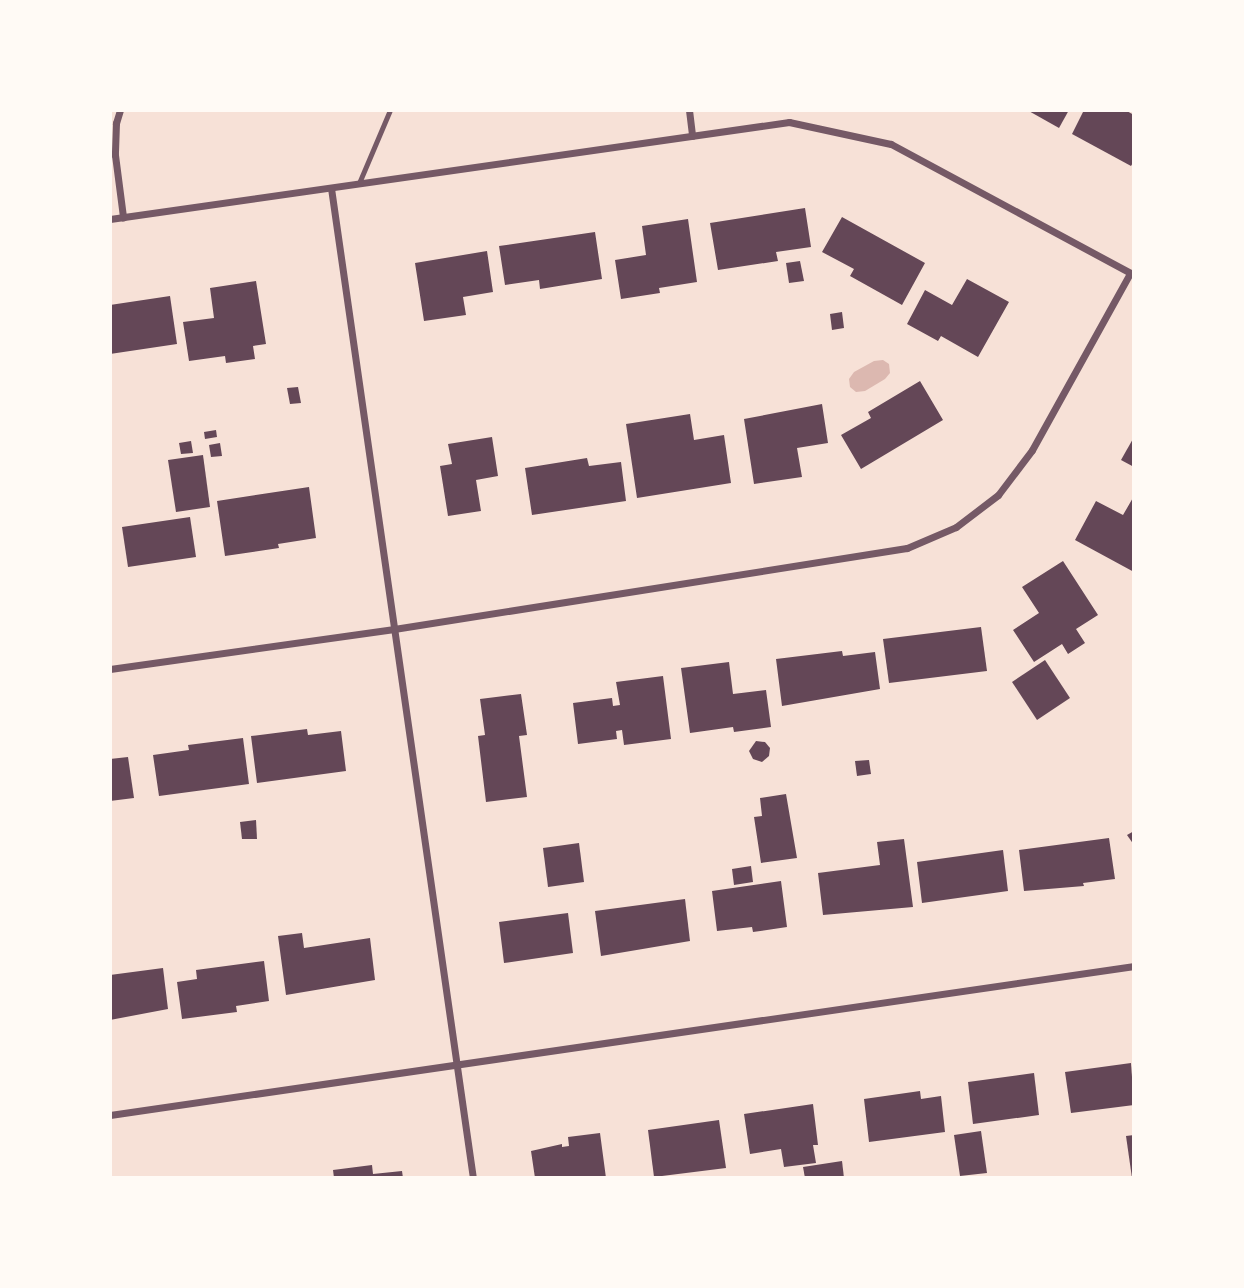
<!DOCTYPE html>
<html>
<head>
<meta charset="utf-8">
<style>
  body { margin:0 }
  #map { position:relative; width:1244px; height:1288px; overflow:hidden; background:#f7e1d7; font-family:"Asap Condensed",sans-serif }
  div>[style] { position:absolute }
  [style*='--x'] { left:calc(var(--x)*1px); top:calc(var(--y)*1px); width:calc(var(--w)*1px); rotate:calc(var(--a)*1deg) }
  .water>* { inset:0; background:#dcb8b0 }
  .building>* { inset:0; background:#644757 }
  .service>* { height:5px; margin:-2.5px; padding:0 2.5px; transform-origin:2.5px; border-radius:2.5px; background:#755966 }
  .minor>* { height:7px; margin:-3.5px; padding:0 3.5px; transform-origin:3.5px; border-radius:3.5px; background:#755966 }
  span { translate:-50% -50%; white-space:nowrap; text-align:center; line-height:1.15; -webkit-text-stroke:7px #fffaf5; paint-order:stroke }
  .frame { position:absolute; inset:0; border:112px solid #fffaf5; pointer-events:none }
</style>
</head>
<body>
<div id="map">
  <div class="water">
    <i style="clip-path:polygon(883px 360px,889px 364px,890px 373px,885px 379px,865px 391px,856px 392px,850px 387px,849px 379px,854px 372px,874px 361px)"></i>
  </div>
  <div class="building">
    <i style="clip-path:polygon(1027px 110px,1069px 110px,1059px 128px)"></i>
    <i style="clip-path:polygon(1084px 110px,1125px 110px,1134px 115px,1134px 161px,1131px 166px,1072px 134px)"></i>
    <i style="clip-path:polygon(805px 208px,811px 247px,776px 252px,778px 261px,718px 270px,710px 223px)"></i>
    <i style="clip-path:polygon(842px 217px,925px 263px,902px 305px,850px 276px,854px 269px,822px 252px)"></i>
    <i style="clip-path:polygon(688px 219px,697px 282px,659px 288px,660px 293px,621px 299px,615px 260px,646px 255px,642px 226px)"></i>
    <i style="clip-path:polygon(595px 232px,602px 279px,540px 289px,539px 280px,505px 285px,499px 246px)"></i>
    <i style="clip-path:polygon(487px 251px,493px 292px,463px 297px,466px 315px,424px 321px,415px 263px)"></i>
    <i style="clip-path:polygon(800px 261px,804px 281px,789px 283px,786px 263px)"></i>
    <i style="clip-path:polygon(967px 279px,1009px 302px,978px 357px,941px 336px,938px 341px,907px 324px,925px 290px,952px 305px)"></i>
    <i style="clip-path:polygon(256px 281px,266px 344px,253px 346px,255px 359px,226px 363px,225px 356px,189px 361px,183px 322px,214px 318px,210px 288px)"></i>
    <i style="clip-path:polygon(170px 296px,177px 344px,110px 354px,110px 305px)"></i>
    <i style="clip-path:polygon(842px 312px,844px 328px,832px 330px,830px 314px)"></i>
    <i style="clip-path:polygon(920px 381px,943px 420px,861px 469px,841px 435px,871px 418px,868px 412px)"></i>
    <i style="clip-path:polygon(298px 387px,301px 403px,290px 404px,287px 388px)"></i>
    <i style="clip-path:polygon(822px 404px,828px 443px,797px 448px,802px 477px,754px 484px,744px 419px)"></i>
    <i style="clip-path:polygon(690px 414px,694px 440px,724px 435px,731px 483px,637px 498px,626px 424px)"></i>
    <i style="clip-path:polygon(216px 430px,217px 437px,205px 439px,204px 432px)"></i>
    <i style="clip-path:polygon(492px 437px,498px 476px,476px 480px,481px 511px,448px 516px,440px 466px,452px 464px,448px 444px)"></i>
    <i style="clip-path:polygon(1134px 437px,1134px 467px,1121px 460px)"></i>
    <i style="clip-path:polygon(191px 441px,193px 453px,181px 454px,179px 443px)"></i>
    <i style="clip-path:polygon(220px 443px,222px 456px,211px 457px,209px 445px)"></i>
    <i style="clip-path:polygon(203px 455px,210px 507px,176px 512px,168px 460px)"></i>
    <i style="clip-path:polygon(587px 458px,589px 466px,621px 462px,626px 501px,532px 515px,525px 468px)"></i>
    <i style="clip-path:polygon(309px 487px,316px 538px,278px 544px,279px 548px,225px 556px,217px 501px)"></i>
    <i style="clip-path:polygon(1134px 496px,1134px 572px,1075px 540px,1096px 501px,1123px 515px)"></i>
    <i style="clip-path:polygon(190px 517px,196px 557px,128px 567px,122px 527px)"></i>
    <i style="clip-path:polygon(1063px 561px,1098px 615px,1076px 629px,1085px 643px,1068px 654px,1062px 644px,1034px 662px,1013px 630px,1039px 613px,1022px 587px)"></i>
    <i style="clip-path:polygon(981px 627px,987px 671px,889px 683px,883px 639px)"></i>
    <i style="clip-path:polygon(842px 651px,843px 656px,875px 652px,880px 689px,782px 706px,776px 659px)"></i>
    <i style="clip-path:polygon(1045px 660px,1070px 698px,1037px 720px,1012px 682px)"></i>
    <i style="clip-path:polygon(729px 662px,733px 694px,766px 690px,771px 727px,734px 732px,733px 727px,690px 733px,681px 668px)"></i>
    <i style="clip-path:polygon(663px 676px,671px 739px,624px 745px,622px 730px,616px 731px,617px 739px,578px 744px,573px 703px,612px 698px,613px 706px,620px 705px,616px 682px)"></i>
    <i style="clip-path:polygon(521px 694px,527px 735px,519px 736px,527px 797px,486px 802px,478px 736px,485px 735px,480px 699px)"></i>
    <i style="clip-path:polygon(307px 729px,308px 735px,341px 731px,346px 771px,257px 783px,251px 736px)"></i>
    <i style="clip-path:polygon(243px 738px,249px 784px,159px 796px,153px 755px,189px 750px,188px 745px)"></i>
    <i style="clip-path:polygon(756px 741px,765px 742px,770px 748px,769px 756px,762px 762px,753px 759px,749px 751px)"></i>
    <i style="clip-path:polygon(128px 757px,134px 798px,110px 801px,110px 759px)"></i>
    <i style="clip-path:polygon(869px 760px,871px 774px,857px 776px,855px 761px)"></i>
    <i style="clip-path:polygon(786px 794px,797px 858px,761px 863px,754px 817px,762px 816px,760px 798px)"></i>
    <i style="clip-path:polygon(256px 820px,257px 839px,242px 839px,240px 822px)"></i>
    <i style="clip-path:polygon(1134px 831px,1134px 845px,1127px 835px)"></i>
    <i style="clip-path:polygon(1109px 838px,1115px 879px,1083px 883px,1084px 886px,1024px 891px,1019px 850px)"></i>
    <i style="clip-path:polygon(904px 839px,913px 907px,823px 915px,818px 873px,880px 865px,877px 842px)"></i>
    <i style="clip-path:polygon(579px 843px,584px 882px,548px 887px,543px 848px)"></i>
    <i style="clip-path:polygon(1003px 850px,1008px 891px,922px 903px,917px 862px)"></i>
    <i style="clip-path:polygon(751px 866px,753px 882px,734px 885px,732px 869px)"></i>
    <i style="clip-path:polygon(781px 881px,787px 927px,753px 932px,752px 927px,717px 931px,712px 891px)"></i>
    <i style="clip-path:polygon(685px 899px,690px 941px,601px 956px,595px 911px)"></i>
    <i style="clip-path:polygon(568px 913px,573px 953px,504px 963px,499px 922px)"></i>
    <i style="clip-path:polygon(302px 933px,304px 948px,370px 938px,375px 980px,286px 995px,278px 936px)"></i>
    <i style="clip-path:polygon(264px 961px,269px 1001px,236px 1006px,237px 1012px,182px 1019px,177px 982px,197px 979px,196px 970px)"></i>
    <i style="clip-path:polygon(163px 968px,168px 1009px,110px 1020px,110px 975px)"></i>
    <i style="clip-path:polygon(1131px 1063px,1134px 1105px,1071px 1113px,1065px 1072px)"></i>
    <i style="clip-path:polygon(1034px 1073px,1039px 1115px,973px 1124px,968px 1082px)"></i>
    <i style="clip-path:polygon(920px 1091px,921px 1099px,941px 1096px,945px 1132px,869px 1142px,864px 1099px)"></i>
    <i style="clip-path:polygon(813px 1104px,818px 1145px,813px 1145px,816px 1163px,784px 1167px,781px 1149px,750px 1154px,744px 1114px)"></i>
    <i style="clip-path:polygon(719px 1120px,726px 1168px,654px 1177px,648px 1130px)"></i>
    <i style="clip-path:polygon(981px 1131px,987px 1173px,960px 1176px,954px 1135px)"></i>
    <i style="clip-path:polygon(600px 1133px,606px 1178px,535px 1178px,531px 1151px,562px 1144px,562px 1147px,569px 1146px,568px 1137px)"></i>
    <i style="clip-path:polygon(1134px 1135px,1134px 1178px,1132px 1178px,1126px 1136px)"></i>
    <i style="clip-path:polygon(842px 1161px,844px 1178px,805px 1178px,803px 1167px)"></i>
    <i style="clip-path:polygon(372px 1165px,373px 1174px,402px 1171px,403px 1178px,334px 1178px,333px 1170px)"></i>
  </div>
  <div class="service">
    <i style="--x:359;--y:183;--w:79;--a:-67"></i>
  </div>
  <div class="minor">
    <i style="--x:120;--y:110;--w:14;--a:107"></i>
    <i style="--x:116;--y:123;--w:32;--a:92"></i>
    <i style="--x:115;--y:155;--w:63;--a:82.6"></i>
    <i style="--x:689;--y:110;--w:26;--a:83"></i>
    <i style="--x:331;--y:188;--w:1000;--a:81.84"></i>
    <i style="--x:110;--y:219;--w:686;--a:-8.13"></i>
    <i style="--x:789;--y:122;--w:104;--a:12.2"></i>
    <i style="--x:891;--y:144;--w:274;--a:28.3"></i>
    <i style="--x:110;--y:669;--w:287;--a:-8"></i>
    <i style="--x:394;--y:629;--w:519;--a:-8.97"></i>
    <i style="--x:907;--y:548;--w:53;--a:-23.2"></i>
    <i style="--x:956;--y:527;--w:53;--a:-37.3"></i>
    <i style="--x:998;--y:495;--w:56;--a:-52.9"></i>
    <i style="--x:1032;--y:450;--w:202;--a:-61"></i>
    <i style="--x:110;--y:1115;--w:1035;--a:-8.28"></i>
  </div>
  <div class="frame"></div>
</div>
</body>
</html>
